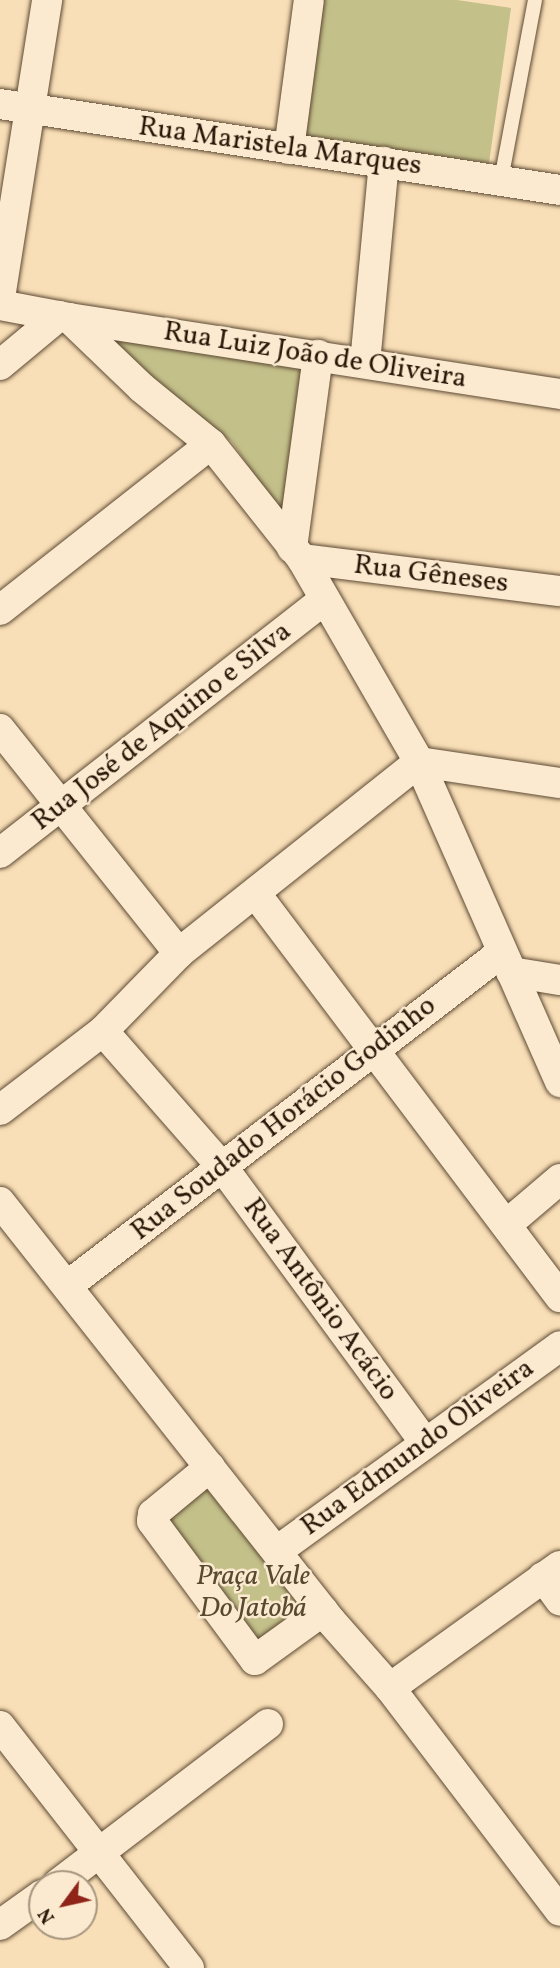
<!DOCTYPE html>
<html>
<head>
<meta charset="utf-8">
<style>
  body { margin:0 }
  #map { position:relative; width:560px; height:1968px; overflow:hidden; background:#f9dfb7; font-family:Vollkorn,serif }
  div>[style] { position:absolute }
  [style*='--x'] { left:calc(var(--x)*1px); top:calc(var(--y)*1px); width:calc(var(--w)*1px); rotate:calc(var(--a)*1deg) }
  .green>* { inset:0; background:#c4c08a }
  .roads { filter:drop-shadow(0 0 2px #5d4a34) drop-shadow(0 0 2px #5d4a34) }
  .lane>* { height:14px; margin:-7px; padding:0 7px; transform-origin:7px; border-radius:7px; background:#fbead0 }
  .street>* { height:30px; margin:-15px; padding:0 15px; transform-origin:15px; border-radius:15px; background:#fbead0 }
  span { translate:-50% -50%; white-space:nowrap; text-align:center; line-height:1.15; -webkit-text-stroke:5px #fbead0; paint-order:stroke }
  .street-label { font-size:28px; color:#291808 }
  .park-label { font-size:28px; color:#584a2f; font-style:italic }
  .north { position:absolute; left:28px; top:1870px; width:70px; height:70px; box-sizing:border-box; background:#fbead0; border:2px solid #a79680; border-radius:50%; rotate:237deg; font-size:19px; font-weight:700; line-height:28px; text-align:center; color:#291808 }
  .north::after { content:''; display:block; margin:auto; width:24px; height:32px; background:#8f2418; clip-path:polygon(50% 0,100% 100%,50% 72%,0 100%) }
</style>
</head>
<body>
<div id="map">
  <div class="green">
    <i style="clip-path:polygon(321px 0,457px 0,511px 8px,489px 163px,302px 136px)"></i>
    <i style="clip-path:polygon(78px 321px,306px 371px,291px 529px,232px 442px)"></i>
    <i style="clip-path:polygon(213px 1481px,313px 1611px,252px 1654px,158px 1526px)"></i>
  </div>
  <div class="roads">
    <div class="lane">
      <i style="--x:501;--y:180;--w:183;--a:-79.3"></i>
    </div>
    <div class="street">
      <i style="--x:0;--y:104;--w:567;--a:8.73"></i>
      <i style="--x:289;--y:149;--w:150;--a:-82.4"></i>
      <i style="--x:0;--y:298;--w:302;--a:-81"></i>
      <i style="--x:0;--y:305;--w:70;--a:10.7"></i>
      <i style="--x:69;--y:318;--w:101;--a:43.8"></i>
      <i style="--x:142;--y:388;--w:89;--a:39.1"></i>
      <i style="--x:211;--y:444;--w:147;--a:51.6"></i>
      <i style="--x:302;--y:559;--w:234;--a:60"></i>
      <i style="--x:419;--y:762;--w:350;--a:66.2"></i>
      <i style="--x:69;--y:318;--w:497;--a:8.8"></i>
      <i style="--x:365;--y:363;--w:202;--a:-84.6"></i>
      <i style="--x:0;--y:365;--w:77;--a:-39.7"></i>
      <i style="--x:292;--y:548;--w:195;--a:-82.3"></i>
      <i style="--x:302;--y:559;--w:260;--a:7.1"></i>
      <i style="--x:0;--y:610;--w:268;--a:-38.2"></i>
      <i style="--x:0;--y:729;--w:287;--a:51.4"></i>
      <i style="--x:0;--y:853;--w:410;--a:-38"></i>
      <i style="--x:256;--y:894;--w:505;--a:52.97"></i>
      <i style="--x:511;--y:972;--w:50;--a:9.3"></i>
      <i style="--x:103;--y:1031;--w:184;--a:48.8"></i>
      <i style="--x:224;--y:1169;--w:340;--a:53.7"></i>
      <i style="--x:0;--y:1110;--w:130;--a:-37.5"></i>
      <i style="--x:103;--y:1031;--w:109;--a:-45.7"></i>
      <i style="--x:179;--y:953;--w:307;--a:-38.5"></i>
      <i style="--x:419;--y:762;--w:143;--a:8.5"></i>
      <i style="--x:0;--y:1202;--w:534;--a:51.69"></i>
      <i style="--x:331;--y:1621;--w:89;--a:48.6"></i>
      <i style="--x:390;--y:1688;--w:280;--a:52.7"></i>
      <i style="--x:506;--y:1225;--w:71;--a:-40.4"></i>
      <i style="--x:67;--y:1286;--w:547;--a:-37.5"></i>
      <i style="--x:210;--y:1467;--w:74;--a:140.5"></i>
      <i style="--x:153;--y:1514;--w:7;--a:98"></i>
      <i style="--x:152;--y:1521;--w:173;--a:53.5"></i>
      <i style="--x:255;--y:1660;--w:84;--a:-35.8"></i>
      <i style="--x:277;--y:1551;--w:349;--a:-35.9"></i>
      <i style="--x:543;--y:1577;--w:29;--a:54"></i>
      <i style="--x:390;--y:1688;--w:209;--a:-35.7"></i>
      <i style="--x:0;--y:1726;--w:307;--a:52"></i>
      <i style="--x:58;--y:1884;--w:264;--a:-37.3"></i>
      <i style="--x:0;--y:1925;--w:52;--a:-35.5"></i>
    </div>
  </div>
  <div class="street-label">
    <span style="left:280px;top:147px;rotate:8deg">Rua Maristela Marques</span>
    <span style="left:315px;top:356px;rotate:9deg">Rua Luiz João de Oliveira</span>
    <span style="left:431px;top:575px;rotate:7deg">Rua Gêneses</span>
    <span style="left:162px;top:727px;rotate:-38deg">Rua José de Aquino e Silva</span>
    <span style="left:284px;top:1119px;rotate:-38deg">Rua Soudado Horácio Godinho</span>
    <span style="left:320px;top:1300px;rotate:54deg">Rua Antônio Acácio</span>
    <span style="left:418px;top:1448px;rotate:-36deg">Rua Edmundo Oliveira</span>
  </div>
  <div class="park-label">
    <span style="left:253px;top:1593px">Praça Vale<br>Do Jatobá</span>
  </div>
  <div class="north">N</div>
</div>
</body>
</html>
